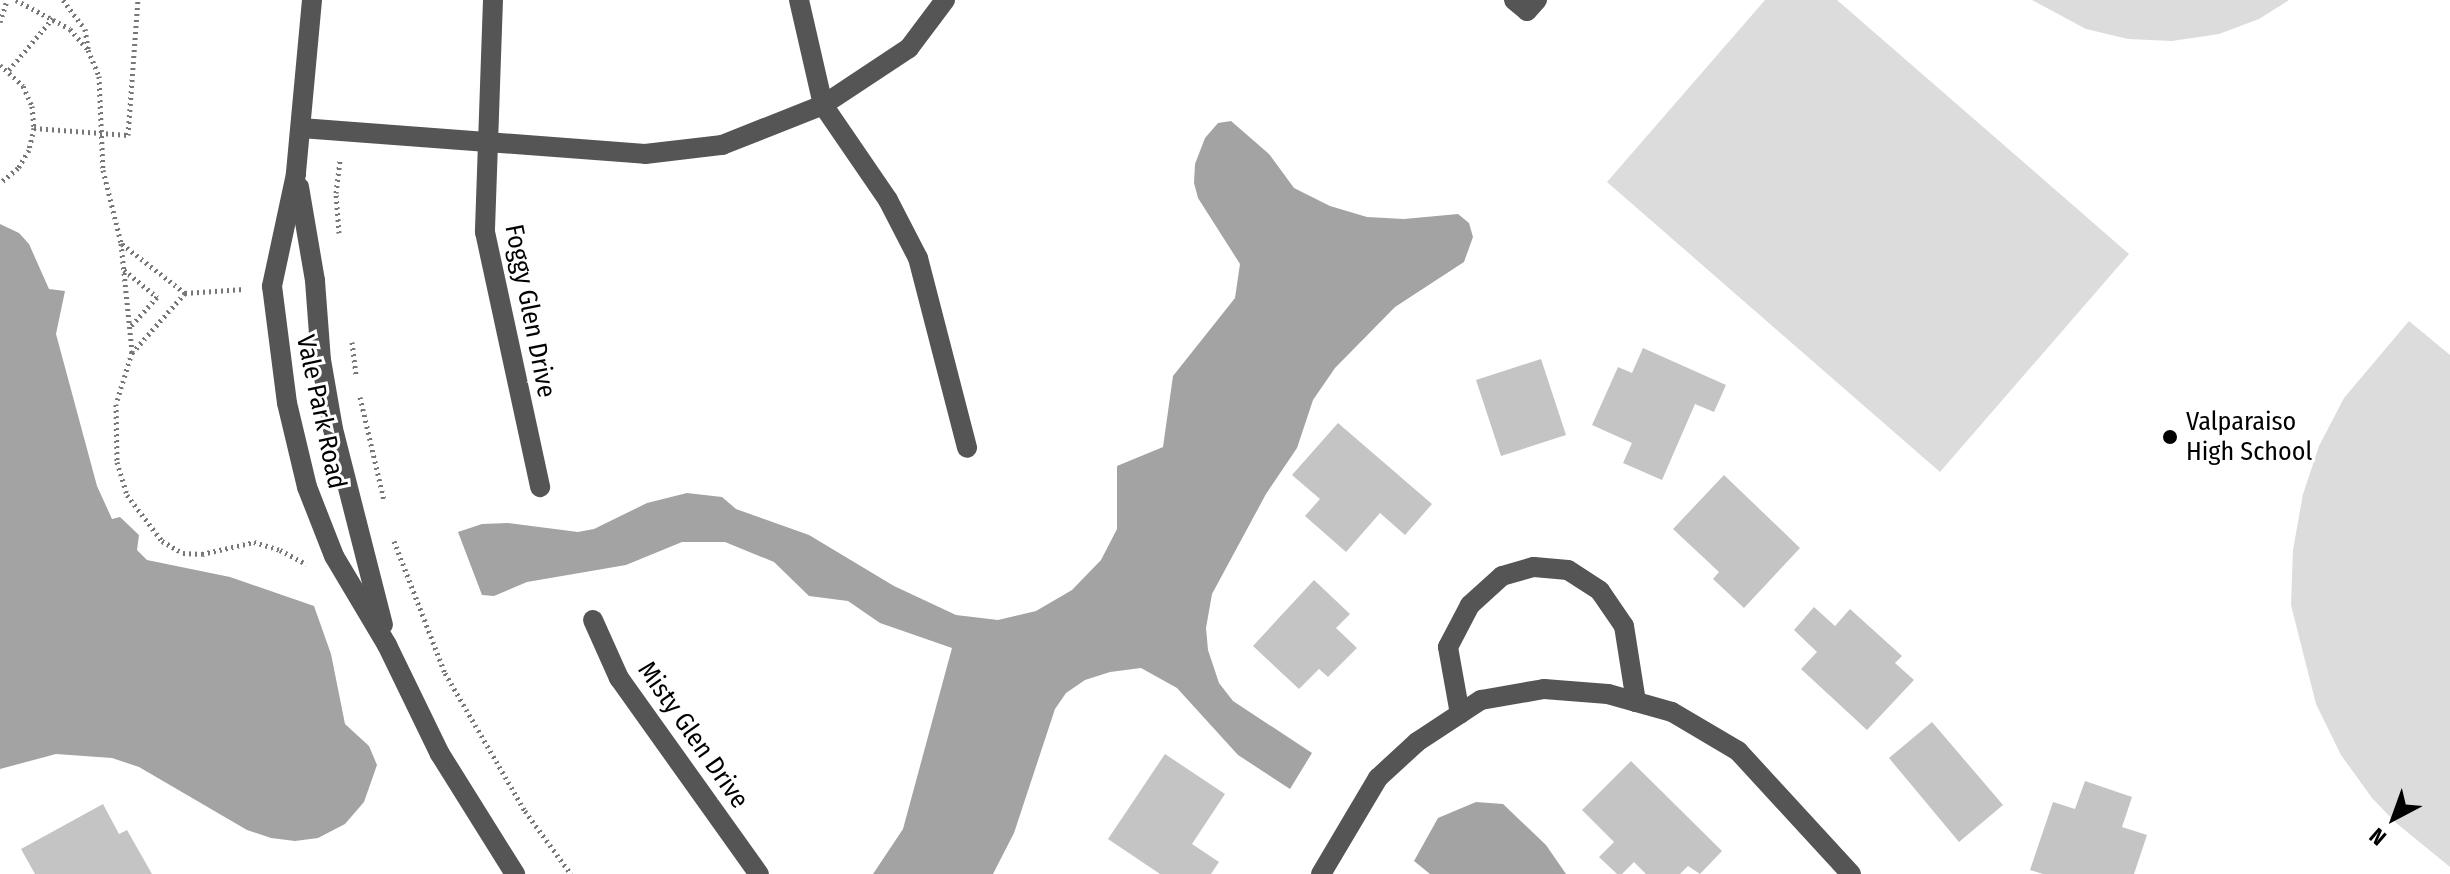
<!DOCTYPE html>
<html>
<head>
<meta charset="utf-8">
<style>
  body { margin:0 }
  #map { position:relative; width:2450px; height:874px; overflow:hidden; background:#fff; font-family:"Fira Sans Condensed",sans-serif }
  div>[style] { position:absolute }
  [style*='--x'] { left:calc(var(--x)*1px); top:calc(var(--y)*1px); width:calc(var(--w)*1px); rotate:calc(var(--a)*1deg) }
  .green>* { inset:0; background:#dcdcdc }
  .water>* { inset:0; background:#a3a3a3 }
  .building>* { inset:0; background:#c4c4c4 }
  .path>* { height:5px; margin-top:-2.5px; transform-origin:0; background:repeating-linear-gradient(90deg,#777 0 2px,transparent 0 6px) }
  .minor>* { height:20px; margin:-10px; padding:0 10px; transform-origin:10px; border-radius:10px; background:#555 }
  .dots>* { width:22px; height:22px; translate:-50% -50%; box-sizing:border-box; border:4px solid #fff; border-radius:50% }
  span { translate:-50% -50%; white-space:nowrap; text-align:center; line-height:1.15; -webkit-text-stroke:6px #fff; paint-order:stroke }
  .street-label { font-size:26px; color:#000 }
  .poi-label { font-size:26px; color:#000 }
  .left { translate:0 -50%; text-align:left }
  .north { position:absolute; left:2354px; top:778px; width:80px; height:80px; -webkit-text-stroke:6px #fff; paint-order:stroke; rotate:221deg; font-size:22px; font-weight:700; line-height:32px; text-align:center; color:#000 }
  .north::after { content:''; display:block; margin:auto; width:28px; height:36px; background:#000; clip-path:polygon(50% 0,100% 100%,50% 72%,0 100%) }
</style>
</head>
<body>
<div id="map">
  <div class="green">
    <i style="clip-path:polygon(1765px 0,1837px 0,2129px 254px,1940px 472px,1607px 182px)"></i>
    <i style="clip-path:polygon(2032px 0,2289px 0,2259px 19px,2219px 34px,2172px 41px,2128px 39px,2086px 29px)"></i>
    <i style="clip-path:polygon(2409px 321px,2450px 355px,2450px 867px,2395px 822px,2372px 798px,2341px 755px,2316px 704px,2291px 605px,2293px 550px,2303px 494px,2319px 446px,2344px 398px)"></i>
  </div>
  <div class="water">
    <i style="clip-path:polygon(1231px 121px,1269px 154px,1294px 188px,1330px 206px,1367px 217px,1404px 219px,1458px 214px,1469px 223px,1473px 237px,1464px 262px,1395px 307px,1335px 368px,1313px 400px,1297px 448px,1266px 494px,1212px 594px,1206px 628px,1208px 650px,1219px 683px,1233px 701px,1312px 753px,1290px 789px,1238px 755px,1177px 688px,1141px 668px,1110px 672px,1085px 680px,1066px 693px,1055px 709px,1014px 833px,993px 874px,873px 874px,903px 829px,952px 648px,880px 623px,848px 601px,809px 596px,774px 562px,725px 542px,682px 542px,626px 565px,527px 582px,494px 596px,482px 595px,458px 532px,482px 524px,508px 523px,578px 532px,594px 529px,647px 503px,687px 493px,722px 497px,736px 509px,809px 535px,894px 586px,956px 615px,998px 620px,1036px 611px,1072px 590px,1101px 560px,1117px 529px,1117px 466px,1163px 447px,1173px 376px,1235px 298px,1240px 264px,1198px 198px,1194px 183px,1195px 164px,1205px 138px,1218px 123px)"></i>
    <i style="clip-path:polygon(0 224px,19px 233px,29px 244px,49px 289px,65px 291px,56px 334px,97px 486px,112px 519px,120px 517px,139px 535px,137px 550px,147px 560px,230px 577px,314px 606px,331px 654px,345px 724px,369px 746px,377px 765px,364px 802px,345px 824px,318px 838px,295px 841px,271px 838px,247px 830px,139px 767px,112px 758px,56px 754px,0 769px)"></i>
    <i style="clip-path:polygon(1476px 802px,1503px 804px,1546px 845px,1566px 874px,1430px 874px,1414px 861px,1438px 818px)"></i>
  </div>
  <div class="building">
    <i style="clip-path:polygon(1643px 348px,1726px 385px,1714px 412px,1695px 404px,1662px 480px,1623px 463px,1632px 443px,1592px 425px,1618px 367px,1632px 373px)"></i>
    <i style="clip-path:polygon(1541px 359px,1566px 435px,1501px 456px,1476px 380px)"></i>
    <i style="clip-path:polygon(1338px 423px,1432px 504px,1405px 535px,1380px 513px,1346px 552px,1305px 516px,1320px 499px,1292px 475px)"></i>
    <i style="clip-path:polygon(1724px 475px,1800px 548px,1744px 608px,1713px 579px,1719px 572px,1673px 529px)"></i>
    <i style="clip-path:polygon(1314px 580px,1350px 614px,1336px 628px,1357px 648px,1328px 677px,1319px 669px,1299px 689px,1253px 646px)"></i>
    <i style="clip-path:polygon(1814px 607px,1835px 626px,1850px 609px,1902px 656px,1895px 663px,1914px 680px,1867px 730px,1801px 669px,1817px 652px,1794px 630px)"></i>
    <i style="clip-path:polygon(1932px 722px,2003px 805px,1959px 842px,1889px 758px)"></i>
    <i style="clip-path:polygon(1165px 754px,1225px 794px,1192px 844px,1219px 862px,1211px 874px,1160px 874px,1108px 839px)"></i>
    <i style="clip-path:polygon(1631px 761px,1722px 851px,1700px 874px,1688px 866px,1680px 874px,1646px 874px,1634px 862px,1622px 874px,1617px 874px,1599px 857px,1614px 842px,1582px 810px)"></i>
    <i style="clip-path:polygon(2085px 781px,2132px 797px,2122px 827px,2147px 835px,2134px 874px,2043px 874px,2030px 870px,2053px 802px,2075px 809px)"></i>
    <i style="clip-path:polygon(103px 804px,119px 834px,127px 830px,152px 874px,35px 874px,21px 849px)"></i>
  </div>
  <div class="path">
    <i style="--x:16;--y:0;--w:61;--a:28.2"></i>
    <i style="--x:70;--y:29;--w:28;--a:49"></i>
    <i style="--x:88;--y:50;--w:28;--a:67"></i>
    <i style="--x:99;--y:76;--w:94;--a:87.6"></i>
    <i style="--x:103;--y:170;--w:75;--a:76.1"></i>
    <i style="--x:121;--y:243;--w:110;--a:84.2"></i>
    <i style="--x:132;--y:352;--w:54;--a:107.1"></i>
    <i style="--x:116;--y:404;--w:58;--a:89"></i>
    <i style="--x:117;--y:462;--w:34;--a:73"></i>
    <i style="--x:127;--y:495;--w:58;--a:52.7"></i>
    <i style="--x:162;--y:541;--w:24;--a:30"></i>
    <i style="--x:183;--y:553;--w:19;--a:3"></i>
    <i style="--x:202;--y:554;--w:53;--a:-13"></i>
    <i style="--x:254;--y:542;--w:27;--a:17"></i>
    <i style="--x:280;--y:550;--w:30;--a:28"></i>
    <i style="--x:63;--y:0;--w:36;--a:53"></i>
    <i style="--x:85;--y:29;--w:20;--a:81"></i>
    <i style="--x:0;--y:22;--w:23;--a:-72"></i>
    <i style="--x:0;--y:65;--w:31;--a:42"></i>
    <i style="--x:23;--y:86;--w:22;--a:66"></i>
    <i style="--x:32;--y:106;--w:22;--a:85"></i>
    <i style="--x:34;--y:128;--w:23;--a:103"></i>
    <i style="--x:29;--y:150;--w:21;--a:121"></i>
    <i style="--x:18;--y:168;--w:23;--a:140"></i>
    <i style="--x:9;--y:70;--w:68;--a:-49.8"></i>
    <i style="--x:34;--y:128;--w:94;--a:4.3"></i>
    <i style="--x:128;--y:135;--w:135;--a:-85.8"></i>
    <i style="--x:339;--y:233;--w:40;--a:-94.3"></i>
    <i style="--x:336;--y:193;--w:34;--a:-83"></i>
    <i style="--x:122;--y:244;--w:80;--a:37.9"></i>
    <i style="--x:185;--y:293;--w:79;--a:131.4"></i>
    <i style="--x:124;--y:270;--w:43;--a:39.3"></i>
    <i style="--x:157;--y:297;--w:40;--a:132"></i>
    <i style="--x:185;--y:293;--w:59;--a:-3.9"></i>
    <i style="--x:352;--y:342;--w:34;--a:83"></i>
    <i style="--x:360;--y:397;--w:106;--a:76.9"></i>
    <i style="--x:394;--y:541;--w:142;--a:68.9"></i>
    <i style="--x:445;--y:673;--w:160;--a:59.9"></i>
    <i style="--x:525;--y:811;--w:78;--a:53.9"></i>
  </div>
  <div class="minor">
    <i style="--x:312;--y:0;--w:175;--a:95.3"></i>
    <i style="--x:296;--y:174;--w:115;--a:102.1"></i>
    <i style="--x:272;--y:286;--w:118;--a:82.7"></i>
    <i style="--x:287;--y:403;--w:86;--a:76.6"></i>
    <i style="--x:307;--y:487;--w:74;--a:68.6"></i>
    <i style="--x:334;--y:556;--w:104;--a:59.2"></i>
    <i style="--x:387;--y:645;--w:121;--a:64.1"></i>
    <i style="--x:440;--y:754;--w:142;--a:58"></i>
    <i style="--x:493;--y:0;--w:232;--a:92"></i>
    <i style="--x:485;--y:232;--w:261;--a:77.8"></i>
    <i style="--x:799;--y:0;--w:108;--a:77.1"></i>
    <i style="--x:823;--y:105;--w:115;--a:55.6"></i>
    <i style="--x:888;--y:200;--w:65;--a:62.7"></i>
    <i style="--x:918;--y:258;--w:196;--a:75.5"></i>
    <i style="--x:1514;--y:0;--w:17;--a:40"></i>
    <i style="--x:1527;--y:11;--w:15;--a:-48"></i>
    <i style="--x:301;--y:128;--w:345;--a:4.3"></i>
    <i style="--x:645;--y:154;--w:78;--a:-6.7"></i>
    <i style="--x:722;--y:145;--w:109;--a:-21.6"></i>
    <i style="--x:823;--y:105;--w:103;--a:-33.5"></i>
    <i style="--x:909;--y:48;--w:60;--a:-53.1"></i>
    <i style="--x:299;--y:187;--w:95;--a:80.3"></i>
    <i style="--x:315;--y:281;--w:79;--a:85.7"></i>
    <i style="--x:321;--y:360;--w:70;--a:80.1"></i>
    <i style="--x:333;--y:429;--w:202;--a:75.7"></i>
    <i style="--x:593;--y:620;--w:64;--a:65.9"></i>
    <i style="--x:619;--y:678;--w:241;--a:54.5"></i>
    <i style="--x:1460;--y:714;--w:68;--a:-100.2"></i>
    <i style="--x:1448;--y:647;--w:47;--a:-62.4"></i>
    <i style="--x:1470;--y:605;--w:43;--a:-42.2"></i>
    <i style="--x:1502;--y:576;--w:33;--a:-16"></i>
    <i style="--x:1534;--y:567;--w:34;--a:5"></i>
    <i style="--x:1568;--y:570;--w:38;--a:33"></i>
    <i style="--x:1600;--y:591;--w:42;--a:55.6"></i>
    <i style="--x:1624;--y:626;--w:77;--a:81"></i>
    <i style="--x:1321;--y:874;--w:112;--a:-59.3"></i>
    <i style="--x:1378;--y:778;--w:53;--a:-42.7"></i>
    <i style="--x:1417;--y:742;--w:77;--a:-33.3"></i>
    <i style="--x:1481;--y:700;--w:64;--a:-9.9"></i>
    <i style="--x:1544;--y:689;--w:64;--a:4.5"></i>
    <i style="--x:1608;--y:694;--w:66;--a:15.7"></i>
    <i style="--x:1672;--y:712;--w:77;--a:30.6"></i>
    <i style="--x:1738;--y:751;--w:167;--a:47.4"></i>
  </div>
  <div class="dots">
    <i style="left:2170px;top:437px;background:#000"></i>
  </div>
  <div class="street-label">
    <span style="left:530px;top:311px;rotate:79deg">Foggy Glen Drive</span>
    <span style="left:321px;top:412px;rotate:78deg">Vale Park Road</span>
    <span style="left:693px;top:735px;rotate:55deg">Misty Glen Drive</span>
  </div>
  <div class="poi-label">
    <span class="left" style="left:2186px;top:437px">Valparaiso<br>High School</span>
  </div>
  <div class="north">N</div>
</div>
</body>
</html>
